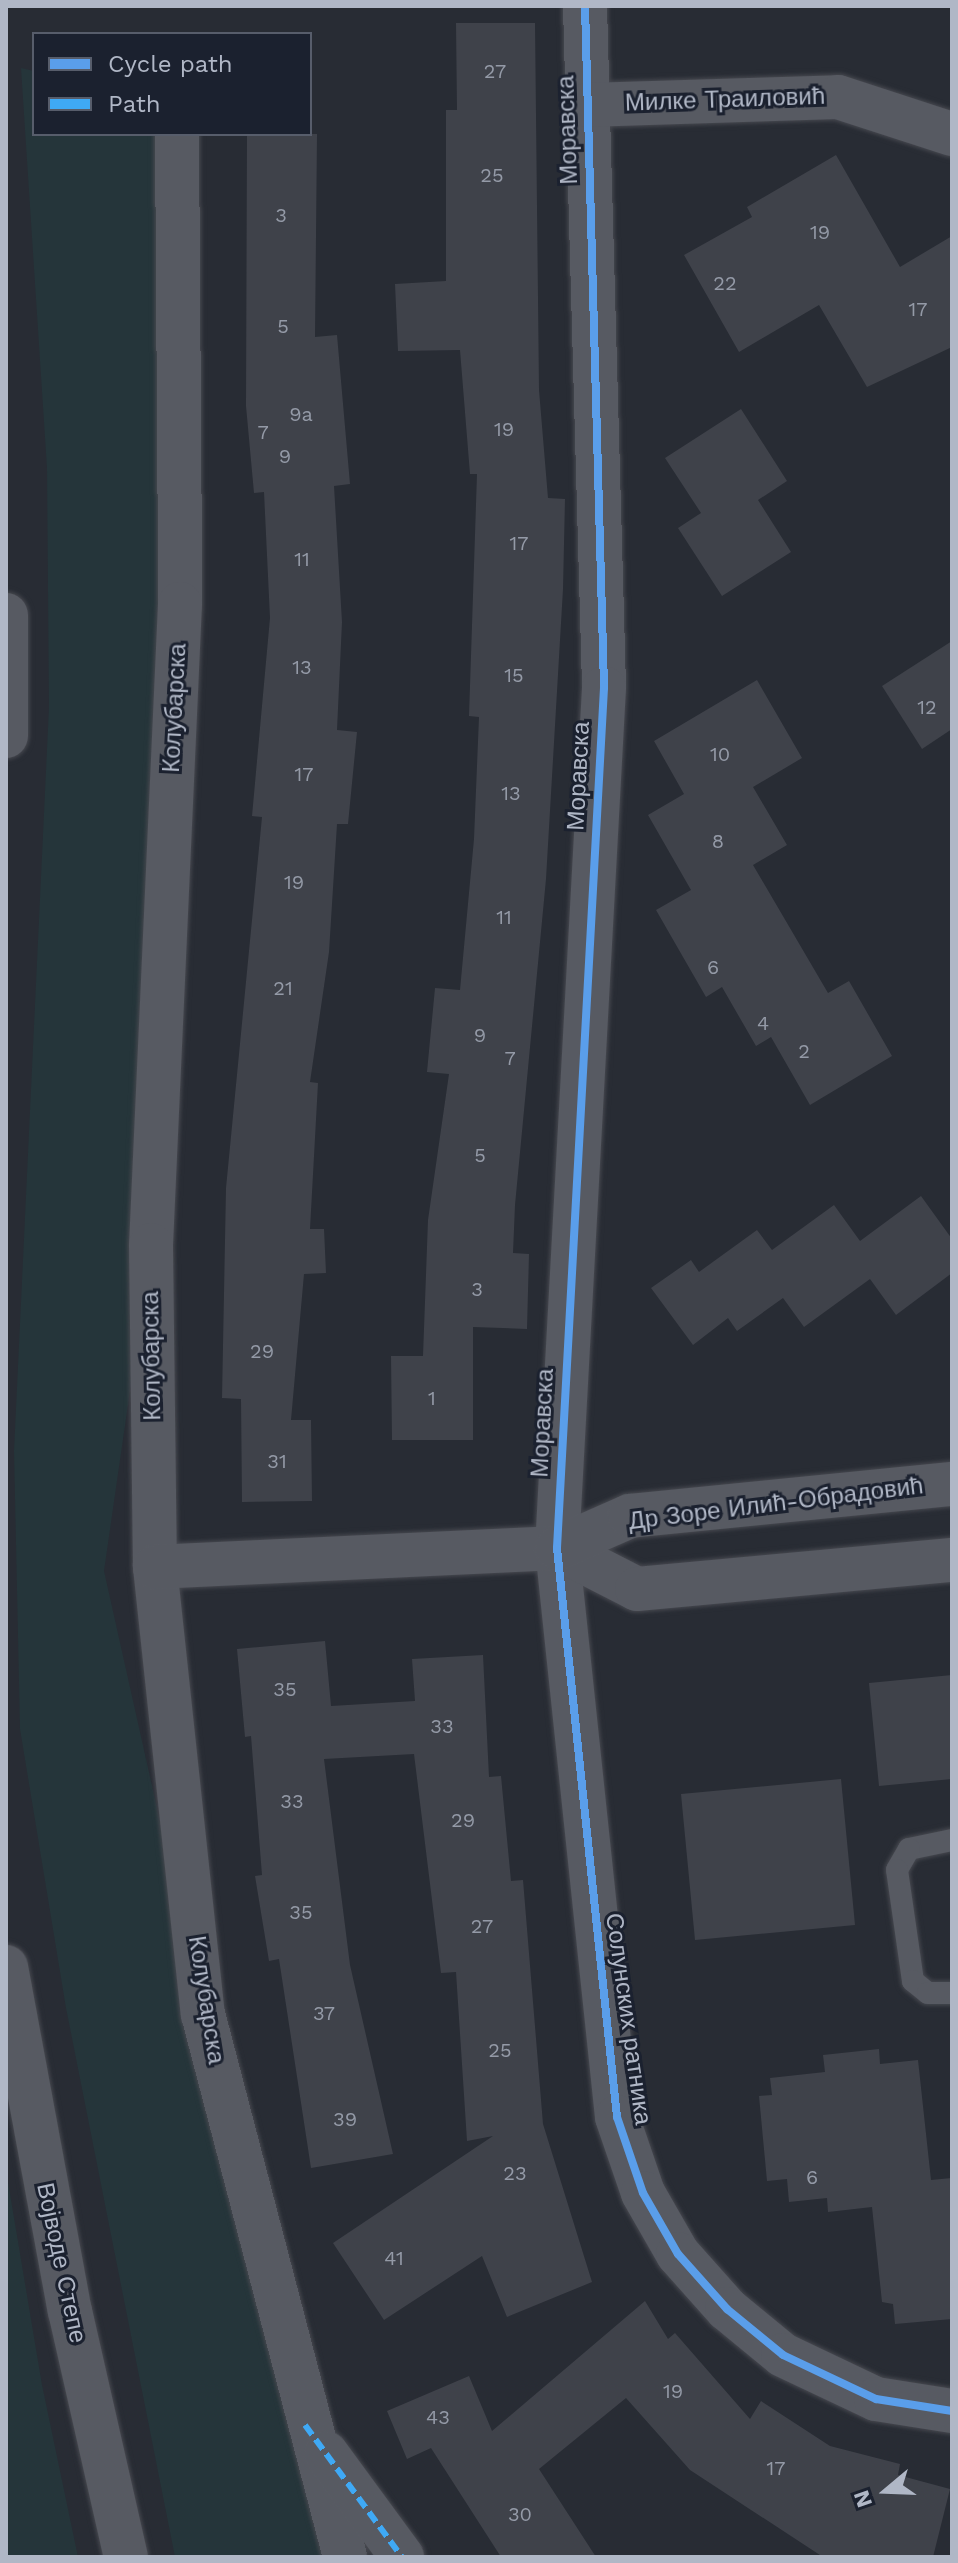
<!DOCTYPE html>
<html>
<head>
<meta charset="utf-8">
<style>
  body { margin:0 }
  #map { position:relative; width:958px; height:2563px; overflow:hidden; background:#282c34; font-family:"Work Sans",sans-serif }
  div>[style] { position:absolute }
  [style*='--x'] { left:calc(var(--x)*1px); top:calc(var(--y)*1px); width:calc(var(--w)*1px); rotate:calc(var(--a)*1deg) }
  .green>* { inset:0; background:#25353a }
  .building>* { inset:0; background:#3f424a }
  .roads { filter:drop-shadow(0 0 2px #46484f) drop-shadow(0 0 2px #46484f) }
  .service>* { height:22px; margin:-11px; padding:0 11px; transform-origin:11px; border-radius:11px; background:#575a62 }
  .minor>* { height:44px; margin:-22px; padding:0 22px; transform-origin:22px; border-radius:22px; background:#575a62 }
  .tertiary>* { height:44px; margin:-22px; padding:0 22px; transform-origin:22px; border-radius:22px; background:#575a62 }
  .quiet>* { height:6px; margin-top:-3px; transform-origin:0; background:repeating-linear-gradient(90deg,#3fa9f5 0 12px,transparent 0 18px) }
  .cycleway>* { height:8px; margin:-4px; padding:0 4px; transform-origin:4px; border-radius:4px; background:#5a9eea }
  span { translate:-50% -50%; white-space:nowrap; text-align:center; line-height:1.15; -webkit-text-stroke:6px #1b212f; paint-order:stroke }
  .number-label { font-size:20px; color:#949aa7 }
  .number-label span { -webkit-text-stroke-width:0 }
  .street-label { font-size:24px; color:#b0b7c6 }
  .frame { position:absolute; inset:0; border:8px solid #b0b7c6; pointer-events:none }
  .legend { position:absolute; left:32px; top:32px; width:280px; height:104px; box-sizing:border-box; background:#1b212f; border:2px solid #575d6b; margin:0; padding:10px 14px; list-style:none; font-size:24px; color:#b0b7c6 }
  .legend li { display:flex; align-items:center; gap:16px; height:40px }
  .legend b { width:40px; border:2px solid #575d6b }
  .north { position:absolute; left:846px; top:2451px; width:80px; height:80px; -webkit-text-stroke:6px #1b212f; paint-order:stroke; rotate:251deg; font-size:22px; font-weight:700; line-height:32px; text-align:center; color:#b0b7c6 }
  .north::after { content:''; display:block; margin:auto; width:28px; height:36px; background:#b0b7c6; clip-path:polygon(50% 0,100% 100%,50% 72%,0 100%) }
</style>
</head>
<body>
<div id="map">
  <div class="green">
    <i style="clip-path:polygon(21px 68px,34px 71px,34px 134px,170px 134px,151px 1245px,104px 1571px,203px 2014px,345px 2557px,175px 2557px,66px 2008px,20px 1729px,14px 1451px,49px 707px,47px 468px)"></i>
    <i style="clip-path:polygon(6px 2170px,42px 2385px,78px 2557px,6px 2557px)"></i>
  </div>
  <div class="building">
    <i style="clip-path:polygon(456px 23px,535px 23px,539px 390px,548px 498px,565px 499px,563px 589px,546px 879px,515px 1205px,513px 1253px,529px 1254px,527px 1329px,473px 1327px,473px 1440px,392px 1440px,391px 1356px,423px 1356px,428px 1220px,449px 1074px,427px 1072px,435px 988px,460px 990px,474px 839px,479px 717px,469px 716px,477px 474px,470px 474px,460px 350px,398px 351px,395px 284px,446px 281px,446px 110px,457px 110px)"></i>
    <i style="clip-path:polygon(247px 134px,317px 134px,315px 337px,337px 335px,350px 484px,334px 486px,342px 622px,337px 730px,357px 732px,348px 824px,337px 824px,329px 952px,310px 1082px,318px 1083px,310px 1229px,324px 1229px,326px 1273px,304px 1274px,291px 1420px,311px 1420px,312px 1501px,242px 1502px,241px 1399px,222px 1398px,226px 1188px,262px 817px,252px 816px,270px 618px,264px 492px,254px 493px,246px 406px)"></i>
    <i style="clip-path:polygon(836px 155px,900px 267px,952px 236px,952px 347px,867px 387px,819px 305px,739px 352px,684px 255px,752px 217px,747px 207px)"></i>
    <i style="clip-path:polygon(741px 409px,787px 481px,758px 500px,791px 552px,722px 596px,678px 528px,701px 513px,665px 458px)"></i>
    <i style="clip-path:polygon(952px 641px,952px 729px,922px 749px,882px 686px)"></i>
    <i style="clip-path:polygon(757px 680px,802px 758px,753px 787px,787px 845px,753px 865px,828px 993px,849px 981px,892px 1056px,810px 1105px,771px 1037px,756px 1046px,722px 987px,706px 997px,656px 910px,691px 890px,648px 815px,684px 794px,654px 741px)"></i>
    <i style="clip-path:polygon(921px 1196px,952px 1239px,952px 1273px,896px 1315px,870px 1279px,804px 1327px,783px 1298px,737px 1331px,728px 1318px,693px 1345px,651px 1288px,691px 1260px,699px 1272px,757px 1230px,772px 1250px,834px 1205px,860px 1241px)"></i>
    <i style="clip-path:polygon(325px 1641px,331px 1706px,415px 1701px,412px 1659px,483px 1655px,489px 1777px,501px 1776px,511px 1881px,523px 1880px,543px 2124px,592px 2282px,507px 2317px,482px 2256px,384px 2320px,333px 2243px,493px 2136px,467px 2141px,456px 1972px,441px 1973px,414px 1754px,324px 1759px,350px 1965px,393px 2154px,311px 2168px,279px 1959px,269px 1961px,255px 1876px,262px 1875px,251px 1736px,245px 1737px,237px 1649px)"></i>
    <i style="clip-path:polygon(952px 1675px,952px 1779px,879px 1786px,869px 1683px)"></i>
    <i style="clip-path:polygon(841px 1779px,855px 1925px,695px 1940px,681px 1794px)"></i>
    <i style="clip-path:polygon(879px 2049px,880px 2064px,918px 2060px,931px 2180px,952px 2178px,952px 2319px,895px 2324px,893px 2304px,882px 2302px,872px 2207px,828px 2212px,827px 2198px,789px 2202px,787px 2179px,767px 2181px,759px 2096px,772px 2095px,770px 2078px,825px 2072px,823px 2055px)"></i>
    <i style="clip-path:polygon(645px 2301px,668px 2339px,675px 2333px,750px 2419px,761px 2401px,830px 2446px,900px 2464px,898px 2475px,950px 2489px,933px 2557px,823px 2557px,690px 2470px,626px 2398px,539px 2469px,596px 2557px,501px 2557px,431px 2448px,407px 2459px,387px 2411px,469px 2376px,492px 2431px)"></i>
  </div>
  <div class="roads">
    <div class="service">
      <i style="--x:952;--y:1840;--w:44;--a:168.2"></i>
      <i style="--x:909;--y:1849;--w:24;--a:120"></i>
      <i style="--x:897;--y:1870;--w:112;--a:81.8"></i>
      <i style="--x:913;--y:1981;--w:19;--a:39"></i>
      <i style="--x:928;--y:1993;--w:24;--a:0"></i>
    </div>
    <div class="minor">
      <i style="--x:585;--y:6;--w:682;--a:88.4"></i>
      <i style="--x:604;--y:688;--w:861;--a:93.13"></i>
      <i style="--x:557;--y:1548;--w:572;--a:83.98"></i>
      <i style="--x:617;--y:2117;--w:80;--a:71.1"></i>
      <i style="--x:643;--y:2193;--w:70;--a:60.2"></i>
      <i style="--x:678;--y:2254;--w:74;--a:48.3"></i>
      <i style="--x:727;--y:2309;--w:72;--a:39.4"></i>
      <i style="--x:783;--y:2355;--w:103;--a:25.3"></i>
      <i style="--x:876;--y:2399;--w:77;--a:9"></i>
      <i style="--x:587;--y:105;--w:251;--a:-1.8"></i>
      <i style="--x:838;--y:97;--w:120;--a:18"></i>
      <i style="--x:177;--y:134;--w:470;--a:89.6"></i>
      <i style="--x:180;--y:604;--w:642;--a:92.59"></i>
      <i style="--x:151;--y:1245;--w:322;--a:89.3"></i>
      <i style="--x:155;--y:1567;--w:450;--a:83.9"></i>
      <i style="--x:203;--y:2014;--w:561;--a:75.34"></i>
      <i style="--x:557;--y:1548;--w:90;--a:27.1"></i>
      <i style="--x:637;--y:1589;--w:316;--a:-5.3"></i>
      <i style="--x:155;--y:1567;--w:402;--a:-2.7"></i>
      <i style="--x:557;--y:1548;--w:80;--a:-23.7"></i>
      <i style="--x:630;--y:1516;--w:324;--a:-5.7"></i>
      <i style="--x:326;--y:2453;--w:129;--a:53.8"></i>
    </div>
    <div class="tertiary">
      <i style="--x:6;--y:615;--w:121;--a:90"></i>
      <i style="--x:6;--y:1967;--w:350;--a:79.5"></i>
      <i style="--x:70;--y:2311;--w:252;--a:77.2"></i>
    </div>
  </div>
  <div class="quiet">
    <i style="--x:305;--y:2425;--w:164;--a:53.7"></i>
  </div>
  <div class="cycleway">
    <i style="--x:585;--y:6;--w:682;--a:88.4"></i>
    <i style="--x:604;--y:688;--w:861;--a:93.13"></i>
    <i style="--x:557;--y:1548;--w:572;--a:83.98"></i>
    <i style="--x:617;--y:2117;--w:80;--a:71.1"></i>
    <i style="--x:643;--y:2193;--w:70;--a:60.2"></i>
    <i style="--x:678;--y:2254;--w:74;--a:48.3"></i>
    <i style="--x:727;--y:2309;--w:72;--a:39.4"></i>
    <i style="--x:783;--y:2355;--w:103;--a:25.3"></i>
    <i style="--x:876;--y:2399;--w:77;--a:9"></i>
  </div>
  <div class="number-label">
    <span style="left:495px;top:71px">27</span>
    <span style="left:492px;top:175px">25</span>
    <span style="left:281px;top:215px">3</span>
    <span style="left:820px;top:232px">19</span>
    <span style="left:725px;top:283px">22</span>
    <span style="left:918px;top:309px">17</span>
    <span style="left:283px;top:326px">5</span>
    <span style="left:301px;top:414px">9a</span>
    <span style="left:504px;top:429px">19</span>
    <span style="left:263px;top:432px">7</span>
    <span style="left:285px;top:456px">9</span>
    <span style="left:519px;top:543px">17</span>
    <span style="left:302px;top:559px">11</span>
    <span style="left:302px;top:667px">13</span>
    <span style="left:514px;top:675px">15</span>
    <span style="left:927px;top:707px">12</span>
    <span style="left:720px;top:754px">10</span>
    <span style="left:304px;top:774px">17</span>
    <span style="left:511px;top:793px">13</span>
    <span style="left:718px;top:841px">8</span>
    <span style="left:294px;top:882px">19</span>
    <span style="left:504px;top:917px">11</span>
    <span style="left:713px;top:967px">6</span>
    <span style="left:283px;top:988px">21</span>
    <span style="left:763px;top:1023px">4</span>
    <span style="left:480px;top:1035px">9</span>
    <span style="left:804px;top:1051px">2</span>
    <span style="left:510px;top:1058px">7</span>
    <span style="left:480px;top:1155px">5</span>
    <span style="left:477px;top:1289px">3</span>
    <span style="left:262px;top:1351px">29</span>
    <span style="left:432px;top:1398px">1</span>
    <span style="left:277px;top:1461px">31</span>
    <span style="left:285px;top:1689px">35</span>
    <span style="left:442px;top:1726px">33</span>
    <span style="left:292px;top:1801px">33</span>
    <span style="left:463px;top:1820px">29</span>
    <span style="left:301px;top:1912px">35</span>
    <span style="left:482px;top:1926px">27</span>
    <span style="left:324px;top:2013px">37</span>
    <span style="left:500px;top:2050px">25</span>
    <span style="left:345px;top:2119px">39</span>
    <span style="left:515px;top:2173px">23</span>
    <span style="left:812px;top:2177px">6</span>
    <span style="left:394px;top:2258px">41</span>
    <span style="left:673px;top:2391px">19</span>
    <span style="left:438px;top:2417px">43</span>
    <span style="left:776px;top:2468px">17</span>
    <span style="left:520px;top:2514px">30</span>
  </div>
  <div class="street-label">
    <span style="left:725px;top:100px;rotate:-2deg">Милке Траиловић</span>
    <span style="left:568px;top:130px;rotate:-92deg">Моравска</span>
    <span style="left:175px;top:708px;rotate:-87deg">Колубарска</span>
    <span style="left:579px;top:776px;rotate:-87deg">Моравска</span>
    <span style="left:152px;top:1356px;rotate:-91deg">Колубарска</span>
    <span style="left:543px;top:1423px;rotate:-87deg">Моравска</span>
    <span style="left:776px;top:1504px;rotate:-7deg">Др Зоре Илић-Обрадовић</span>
    <span style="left:206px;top:2000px;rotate:81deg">Колубарска</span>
    <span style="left:628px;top:2019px;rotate:82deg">Солунских ратника</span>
    <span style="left:61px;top:2263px;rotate:78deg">Војводе Степе</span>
  </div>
  <div class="frame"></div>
  <ul class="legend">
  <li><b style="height:10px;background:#5a9eea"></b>Cycle path</li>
  <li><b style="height:10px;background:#3fa9f5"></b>Path</li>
  </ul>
  <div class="north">N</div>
</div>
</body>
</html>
